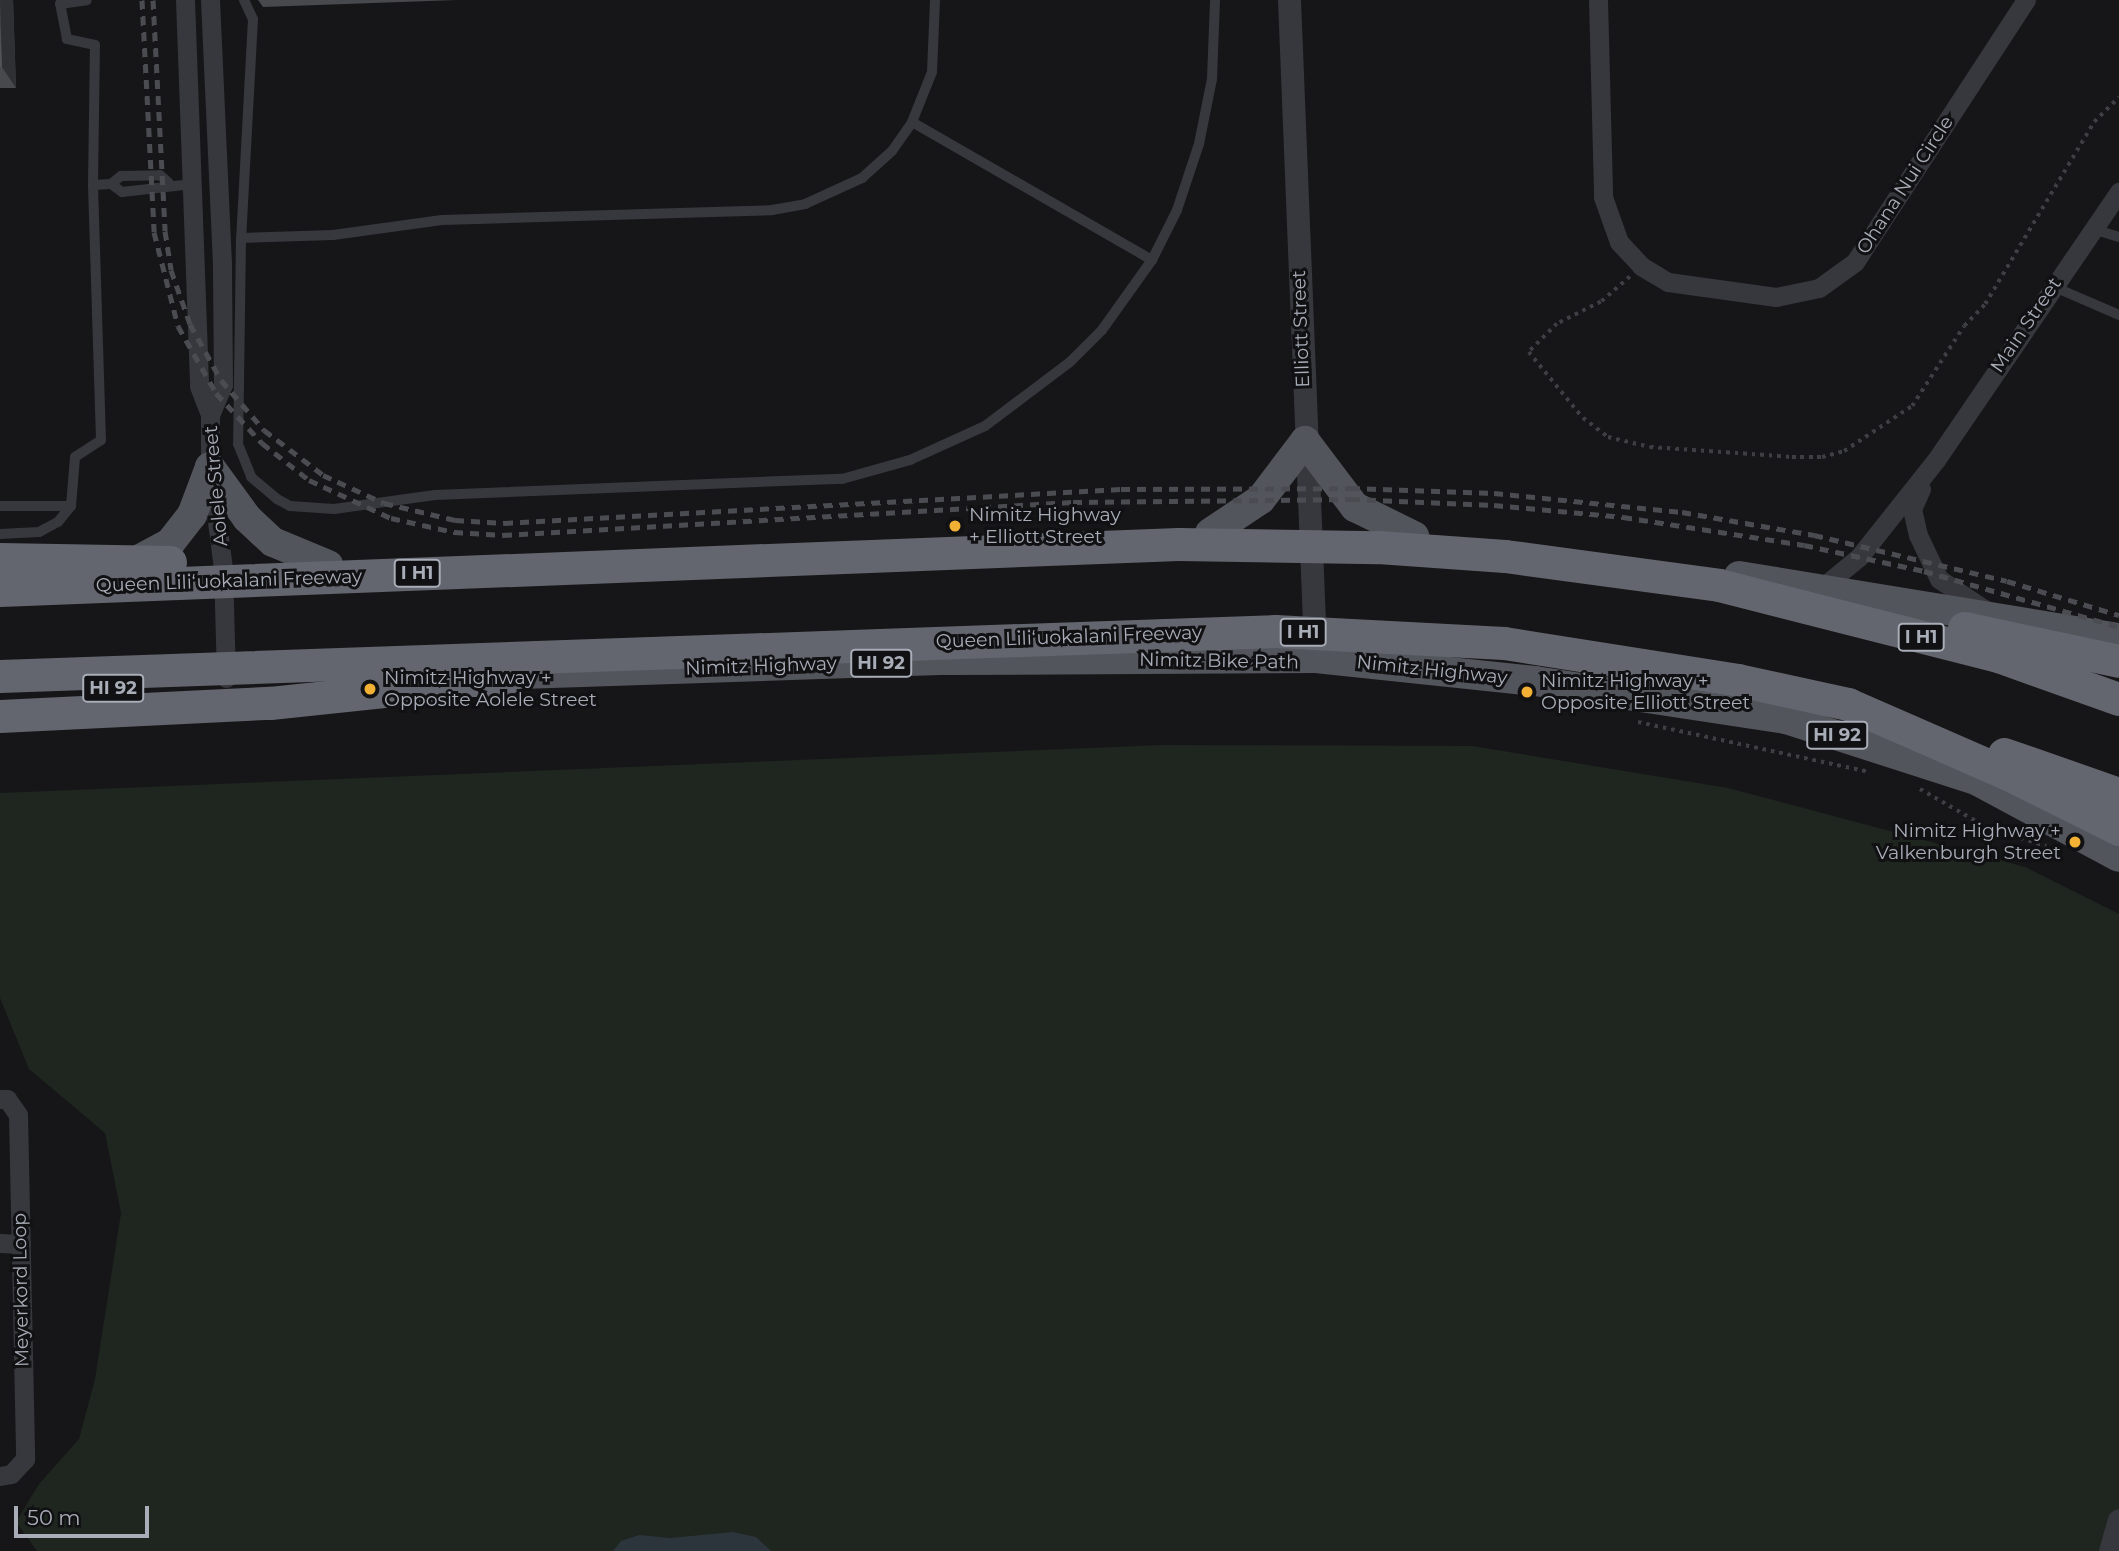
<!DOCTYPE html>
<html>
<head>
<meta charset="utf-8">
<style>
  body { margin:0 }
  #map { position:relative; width:2119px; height:1551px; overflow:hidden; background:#161618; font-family:Montserrat,sans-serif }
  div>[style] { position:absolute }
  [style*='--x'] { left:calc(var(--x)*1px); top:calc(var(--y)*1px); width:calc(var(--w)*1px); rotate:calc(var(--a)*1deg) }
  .green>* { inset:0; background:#1e261f }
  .water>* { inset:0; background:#2c353c }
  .path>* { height:3.5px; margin-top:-1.75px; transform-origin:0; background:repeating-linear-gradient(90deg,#3d3f44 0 3.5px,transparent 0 8.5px) }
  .service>* { height:10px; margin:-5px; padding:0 5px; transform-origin:5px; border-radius:5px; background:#37383d }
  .minor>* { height:19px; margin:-9.5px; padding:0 9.5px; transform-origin:9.5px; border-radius:9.5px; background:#37383d }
  .tertiary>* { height:23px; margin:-11.5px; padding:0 11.5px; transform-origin:11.5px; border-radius:11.5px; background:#37383d }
  .primary>* { height:30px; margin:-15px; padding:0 15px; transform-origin:15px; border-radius:15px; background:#53555c }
  .motorway>* { height:33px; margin:-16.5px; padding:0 16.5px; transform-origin:16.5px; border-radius:16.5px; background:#63666e }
  .rail>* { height:5px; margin-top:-2.5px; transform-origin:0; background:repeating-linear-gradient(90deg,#4a4c52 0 9px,transparent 0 16px) }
  .motorway-bridge>* { height:33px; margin:-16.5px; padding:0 16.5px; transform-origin:16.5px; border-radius:16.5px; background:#63666e }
  .wall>* { inset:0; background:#47494d }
  .shaded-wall>* { inset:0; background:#2f3033 }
  .building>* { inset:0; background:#525359 }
  .dots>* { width:19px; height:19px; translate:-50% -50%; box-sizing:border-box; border:4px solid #111113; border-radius:50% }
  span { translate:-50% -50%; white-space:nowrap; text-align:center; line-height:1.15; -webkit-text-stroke:6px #111113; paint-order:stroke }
  .shield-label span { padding:2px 5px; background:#111113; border:2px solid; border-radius:5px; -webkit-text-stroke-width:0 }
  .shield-label { font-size:18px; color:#a8adb8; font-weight:700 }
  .street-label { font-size:19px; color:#a8adb8 }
  .poi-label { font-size:19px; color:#a8adb8 }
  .left { translate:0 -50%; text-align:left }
  .right { translate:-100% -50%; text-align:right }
  .scale { position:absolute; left:14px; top:1506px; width:135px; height:32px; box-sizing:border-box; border:4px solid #a8adb8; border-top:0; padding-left:9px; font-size:21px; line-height:24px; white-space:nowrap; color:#a8adb8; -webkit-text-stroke:5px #111113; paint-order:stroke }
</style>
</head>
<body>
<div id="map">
  <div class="green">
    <i style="clip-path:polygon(1162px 745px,1472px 746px,1728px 788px,2025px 867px,2119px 914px,2119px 1525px,2111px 1551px,37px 1551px,16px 1522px,39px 1484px,79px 1439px,95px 1379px,121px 1213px,105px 1133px,29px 1069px,0 998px,0 793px)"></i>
  </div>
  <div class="water">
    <i style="clip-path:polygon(733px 1532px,756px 1537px,771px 1551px,613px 1551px,621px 1541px,639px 1535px,670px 1538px)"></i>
  </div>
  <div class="path">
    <i style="--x:1630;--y:277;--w:38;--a:139"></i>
    <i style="--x:1601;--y:302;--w:49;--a:153.4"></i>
    <i style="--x:1557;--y:324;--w:40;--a:135"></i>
    <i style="--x:1529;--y:352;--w:85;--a:50.7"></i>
    <i style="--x:1583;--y:418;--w:31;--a:37"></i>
    <i style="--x:1608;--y:437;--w:43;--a:13.4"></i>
    <i style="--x:1650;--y:447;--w:142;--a:4"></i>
    <i style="--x:1792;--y:457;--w:30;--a:0"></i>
    <i style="--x:1822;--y:457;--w:23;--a:-15"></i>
    <i style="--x:1844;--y:451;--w:82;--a:-33.5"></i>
    <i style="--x:1912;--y:406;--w:95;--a:-57"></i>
    <i style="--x:1964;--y:326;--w:30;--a:-46"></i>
    <i style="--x:1985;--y:304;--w:212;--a:-59.1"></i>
    <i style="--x:2094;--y:122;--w:35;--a:-45"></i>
    <i style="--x:1638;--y:722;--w:237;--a:12.2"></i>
    <i style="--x:1920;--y:789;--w:78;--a:29.8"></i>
    <i style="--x:1988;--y:828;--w:61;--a:17.2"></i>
  </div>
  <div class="service">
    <i style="--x:244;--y:0;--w:21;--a:65"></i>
    <i style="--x:253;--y:19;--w:219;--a:93.1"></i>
    <i style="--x:241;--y:238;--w:206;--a:90.8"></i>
    <i style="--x:238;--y:444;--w:35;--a:68"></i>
    <i style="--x:251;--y:477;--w:34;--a:40"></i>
    <i style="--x:277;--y:499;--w:15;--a:28"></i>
    <i style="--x:290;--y:506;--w:44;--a:3.9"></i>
    <i style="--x:334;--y:509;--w:102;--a:-7.9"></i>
    <i style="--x:435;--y:495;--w:407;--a:-2.3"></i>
    <i style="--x:842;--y:479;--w:71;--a:-15.6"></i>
    <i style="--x:910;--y:460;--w:82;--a:-24.4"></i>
    <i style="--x:985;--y:426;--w:106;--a:-37"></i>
    <i style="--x:1070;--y:362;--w:45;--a:-45"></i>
    <i style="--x:1102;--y:330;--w:86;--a:-54.5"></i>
    <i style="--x:1152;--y:260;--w:56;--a:-63.4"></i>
    <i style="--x:1177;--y:210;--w:70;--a:-71.6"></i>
    <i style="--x:1199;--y:144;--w:66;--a:-78.7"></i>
    <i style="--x:1212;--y:79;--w:79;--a:-87.8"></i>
    <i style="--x:912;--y:122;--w:277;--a:29.9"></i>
    <i style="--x:111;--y:184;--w:14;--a:36"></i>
    <i style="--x:122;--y:192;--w:71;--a:-6.4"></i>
    <i style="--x:93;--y:185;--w:18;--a:-3"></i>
    <i style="--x:111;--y:184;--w:13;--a:-39"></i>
    <i style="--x:121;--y:176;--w:39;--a:-1"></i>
    <i style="--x:160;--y:175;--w:12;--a:42"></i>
    <i style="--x:2093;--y:229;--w:27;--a:17"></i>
    <i style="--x:241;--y:238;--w:92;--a:-1.9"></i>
    <i style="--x:333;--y:235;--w:110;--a:-7.8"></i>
    <i style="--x:442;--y:220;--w:330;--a:-1.7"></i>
    <i style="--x:772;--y:210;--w:34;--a:-10"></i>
    <i style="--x:805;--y:204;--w:63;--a:-24.5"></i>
    <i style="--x:862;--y:178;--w:40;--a:-42"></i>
    <i style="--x:892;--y:151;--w:35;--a:-55"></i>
    <i style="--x:912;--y:122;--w:54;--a:-68.2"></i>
    <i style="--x:932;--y:72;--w:72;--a:-87.6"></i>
    <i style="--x:2052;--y:286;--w:73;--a:23.4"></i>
    <i style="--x:0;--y:506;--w:71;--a:0"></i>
    <i style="--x:71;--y:506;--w:49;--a:-85.3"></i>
    <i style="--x:75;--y:457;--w:31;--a:-33"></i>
    <i style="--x:101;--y:440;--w:255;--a:-91.8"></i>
    <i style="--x:93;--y:185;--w:140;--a:-89.2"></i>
    <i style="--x:95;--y:45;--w:29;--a:-168"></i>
    <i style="--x:67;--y:39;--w:36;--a:-101"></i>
    <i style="--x:60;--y:4;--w:27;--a:-8"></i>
    <i style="--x:0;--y:534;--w:39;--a:-3"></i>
    <i style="--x:39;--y:532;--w:21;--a:-28"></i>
    <i style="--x:58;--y:522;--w:21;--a:-51"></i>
  </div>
  <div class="minor">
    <i style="--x:185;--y:0;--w:386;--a:87.9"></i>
    <i style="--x:199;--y:386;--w:31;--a:69"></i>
    <i style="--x:210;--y:415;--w:52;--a:90"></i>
    <i style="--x:210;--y:467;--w:103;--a:82.7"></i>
    <i style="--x:223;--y:569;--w:109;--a:88.4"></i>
    <i style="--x:1598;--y:0;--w:197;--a:88.5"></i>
    <i style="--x:1603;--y:197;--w:48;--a:70.4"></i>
    <i style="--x:1619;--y:242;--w:33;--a:47"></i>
    <i style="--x:1641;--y:266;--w:31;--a:31"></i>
    <i style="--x:1668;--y:282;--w:109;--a:7.9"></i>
    <i style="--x:1776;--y:297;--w:44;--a:-11.8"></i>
    <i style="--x:1819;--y:288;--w:44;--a:-35.8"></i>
    <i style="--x:1855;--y:262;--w:313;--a:-56.9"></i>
    <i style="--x:210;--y:415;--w:33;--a:-67"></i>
    <i style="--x:223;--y:385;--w:121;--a:-90.5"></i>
    <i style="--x:222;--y:264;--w:264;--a:-92.6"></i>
    <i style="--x:1921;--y:489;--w:22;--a:114"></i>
    <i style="--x:1912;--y:509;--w:27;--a:77"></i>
    <i style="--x:1918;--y:535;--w:49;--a:64.5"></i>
    <i style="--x:1939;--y:579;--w:58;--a:33.7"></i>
    <i style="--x:1819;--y:590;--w:52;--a:-39.5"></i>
    <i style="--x:1859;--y:557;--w:124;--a:-51.6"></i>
    <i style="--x:1936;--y:460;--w:325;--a:-55.7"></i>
    <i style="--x:0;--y:1099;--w:7;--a:0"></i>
    <i style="--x:7;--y:1099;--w:19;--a:55"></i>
    <i style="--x:18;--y:1115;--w:344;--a:88.8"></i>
    <i style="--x:25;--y:1459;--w:21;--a:133"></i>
    <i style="--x:11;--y:1474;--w:11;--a:170"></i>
    <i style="--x:0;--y:1243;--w:21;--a:3"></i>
  </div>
  <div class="tertiary">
    <i style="--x:1289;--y:0;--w:648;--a:87.7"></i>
    <i style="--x:2110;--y:1551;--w:32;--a:-74"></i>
  </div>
  <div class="primary">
    <i style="--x:210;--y:467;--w:63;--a:54"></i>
    <i style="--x:247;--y:518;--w:35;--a:43"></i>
    <i style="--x:273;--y:542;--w:60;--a:22.7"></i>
    <i style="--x:1210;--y:533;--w:61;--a:-33.7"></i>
    <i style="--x:1261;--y:499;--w:73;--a:-52.8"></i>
    <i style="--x:1305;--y:441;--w:83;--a:52.9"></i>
    <i style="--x:1355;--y:507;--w:66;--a:26.2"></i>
    <i style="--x:129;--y:565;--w:47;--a:-28.2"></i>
    <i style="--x:170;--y:543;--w:36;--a:-52"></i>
    <i style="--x:192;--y:515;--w:51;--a:-69.4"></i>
    <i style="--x:1739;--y:576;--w:385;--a:9.3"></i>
    <i style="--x:521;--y:674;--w:426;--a:-1.9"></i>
    <i style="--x:947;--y:660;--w:369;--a:-0.3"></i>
    <i style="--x:1316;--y:658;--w:220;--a:6"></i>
    <i style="--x:1535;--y:681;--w:254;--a:8.6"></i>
    <i style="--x:1786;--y:719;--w:200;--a:17.8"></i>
    <i style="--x:1976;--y:780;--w:162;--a:28.3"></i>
  </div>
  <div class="motorway">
    <i style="--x:1719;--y:585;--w:288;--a:14.3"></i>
    <i style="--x:1998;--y:656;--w:128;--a:19.6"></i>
    <i style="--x:1964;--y:628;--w:158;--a:12"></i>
    <i style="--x:1848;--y:704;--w:175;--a:23.6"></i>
    <i style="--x:2008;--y:774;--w:124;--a:26.4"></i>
    <i style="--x:2004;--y:754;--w:122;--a:19.2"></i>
  </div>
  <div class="rail">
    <i style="--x:142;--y:0;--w:232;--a:87"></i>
    <i style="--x:154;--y:232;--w:97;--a:75.7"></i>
    <i style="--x:178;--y:326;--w:77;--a:60.4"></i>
    <i style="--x:216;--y:393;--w:68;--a:47.4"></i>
    <i style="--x:262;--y:443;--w:60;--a:38.2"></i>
    <i style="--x:309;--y:480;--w:90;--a:24.9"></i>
    <i style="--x:391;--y:518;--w:65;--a:12.5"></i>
    <i style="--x:454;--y:532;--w:49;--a:3.5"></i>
    <i style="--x:503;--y:535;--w:571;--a:-3.31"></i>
    <i style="--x:1073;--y:502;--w:278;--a:-0.6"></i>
    <i style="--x:1351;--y:499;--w:143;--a:2.4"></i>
    <i style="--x:1494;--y:505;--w:130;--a:5.3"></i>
    <i style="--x:1623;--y:517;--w:183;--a:8.8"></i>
    <i style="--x:1804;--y:545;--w:123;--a:12.2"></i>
    <i style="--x:1924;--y:571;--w:203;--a:16"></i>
    <i style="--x:153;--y:0;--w:231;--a:87"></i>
    <i style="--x:165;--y:231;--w:39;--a:81"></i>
    <i style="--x:171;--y:270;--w:57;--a:70.6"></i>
    <i style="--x:190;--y:324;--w:64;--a:61"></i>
    <i style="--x:221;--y:380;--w:66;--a:49.3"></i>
    <i style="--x:264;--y:430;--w:74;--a:37.3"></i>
    <i style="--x:323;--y:475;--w:67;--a:24.7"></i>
    <i style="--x:384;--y:503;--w:73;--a:13.5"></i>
    <i style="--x:455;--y:520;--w:49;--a:3.5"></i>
    <i style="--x:504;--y:523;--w:618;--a:-3.15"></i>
    <i style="--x:1121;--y:489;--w:230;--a:-0.2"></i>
    <i style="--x:1351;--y:488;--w:143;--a:2"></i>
    <i style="--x:1494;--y:493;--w:189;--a:5.8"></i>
    <i style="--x:1682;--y:512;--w:134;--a:9.9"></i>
    <i style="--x:1814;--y:535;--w:198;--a:13.4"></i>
    <i style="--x:2007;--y:581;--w:117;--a:16.9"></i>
  </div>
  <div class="motorway-bridge">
    <i style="--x:0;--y:559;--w:170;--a:1"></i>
    <i style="--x:0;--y:590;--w:1179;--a:-2.24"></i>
    <i style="--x:1178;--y:544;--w:200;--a:0.9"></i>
    <i style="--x:1378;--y:547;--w:127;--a:4.1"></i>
    <i style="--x:1505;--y:556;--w:216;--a:7.7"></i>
    <i style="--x:0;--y:676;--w:1276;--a:-2.02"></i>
    <i style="--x:1275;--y:631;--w:229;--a:3"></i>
    <i style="--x:1504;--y:643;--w:237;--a:9"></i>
    <i style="--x:1738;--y:680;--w:113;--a:12.3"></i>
    <i style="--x:0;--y:716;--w:270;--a:-2.8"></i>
    <i style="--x:270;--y:703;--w:238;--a:-6"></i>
  </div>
  <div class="wall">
    <i style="clip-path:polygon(0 0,13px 0,16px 88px,0 88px)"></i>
    <i style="clip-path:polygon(258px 0,456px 0,263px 7px)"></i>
  </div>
  <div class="shaded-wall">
    <i style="clip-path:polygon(0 0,13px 0,16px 88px,2px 67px)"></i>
  </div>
  <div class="building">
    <i style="clip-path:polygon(0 24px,2px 67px,0 67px)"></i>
  </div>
  <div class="dots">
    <i style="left:955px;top:526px;background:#f2b134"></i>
    <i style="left:370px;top:689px;background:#f2b134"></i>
    <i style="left:1527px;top:692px;background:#f2b134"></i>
    <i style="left:2075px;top:842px;background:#f2b134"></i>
  </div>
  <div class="shield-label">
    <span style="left:417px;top:573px">I H1</span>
    <span style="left:1303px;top:632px">I H1</span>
    <span style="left:1921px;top:637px">I H1</span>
    <span style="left:881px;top:663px">HI 92</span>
    <span style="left:113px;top:688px">HI 92</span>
    <span style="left:1837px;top:735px">HI 92</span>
  </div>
  <div class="street-label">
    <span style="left:1905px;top:185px;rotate:-57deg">Ohana Nui Circle</span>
    <span style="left:2026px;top:325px;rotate:-56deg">Main Street</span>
    <span style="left:1301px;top:329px;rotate:-92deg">Elliott Street</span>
    <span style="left:216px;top:486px;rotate:-95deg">Aolele Street</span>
    <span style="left:229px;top:581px;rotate:-2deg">Queen Liliʻuokalani Freeway</span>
    <span style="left:1069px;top:637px;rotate:-2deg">Queen Liliʻuokalani Freeway</span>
    <span style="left:1219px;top:661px;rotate:1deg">Nimitz Bike Path</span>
    <span style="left:761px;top:666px;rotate:-2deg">Nimitz Highway</span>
    <span style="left:1432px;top:670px;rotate:6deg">Nimitz Highway</span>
    <span style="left:21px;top:1290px;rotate:-91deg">Meyerkord Loop</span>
  </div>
  <div class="poi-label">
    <span class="left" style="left:969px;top:526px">Nimitz Highway<br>+ Elliott Street</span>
    <span class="left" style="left:384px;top:689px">Nimitz Highway +<br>Opposite Aolele Street</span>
    <span class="left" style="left:1541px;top:692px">Nimitz Highway +<br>Opposite Elliott Street</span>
    <span class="right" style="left:2061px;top:842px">Nimitz Highway +<br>Valkenburgh Street</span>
  </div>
  <div class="scale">50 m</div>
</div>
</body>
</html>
